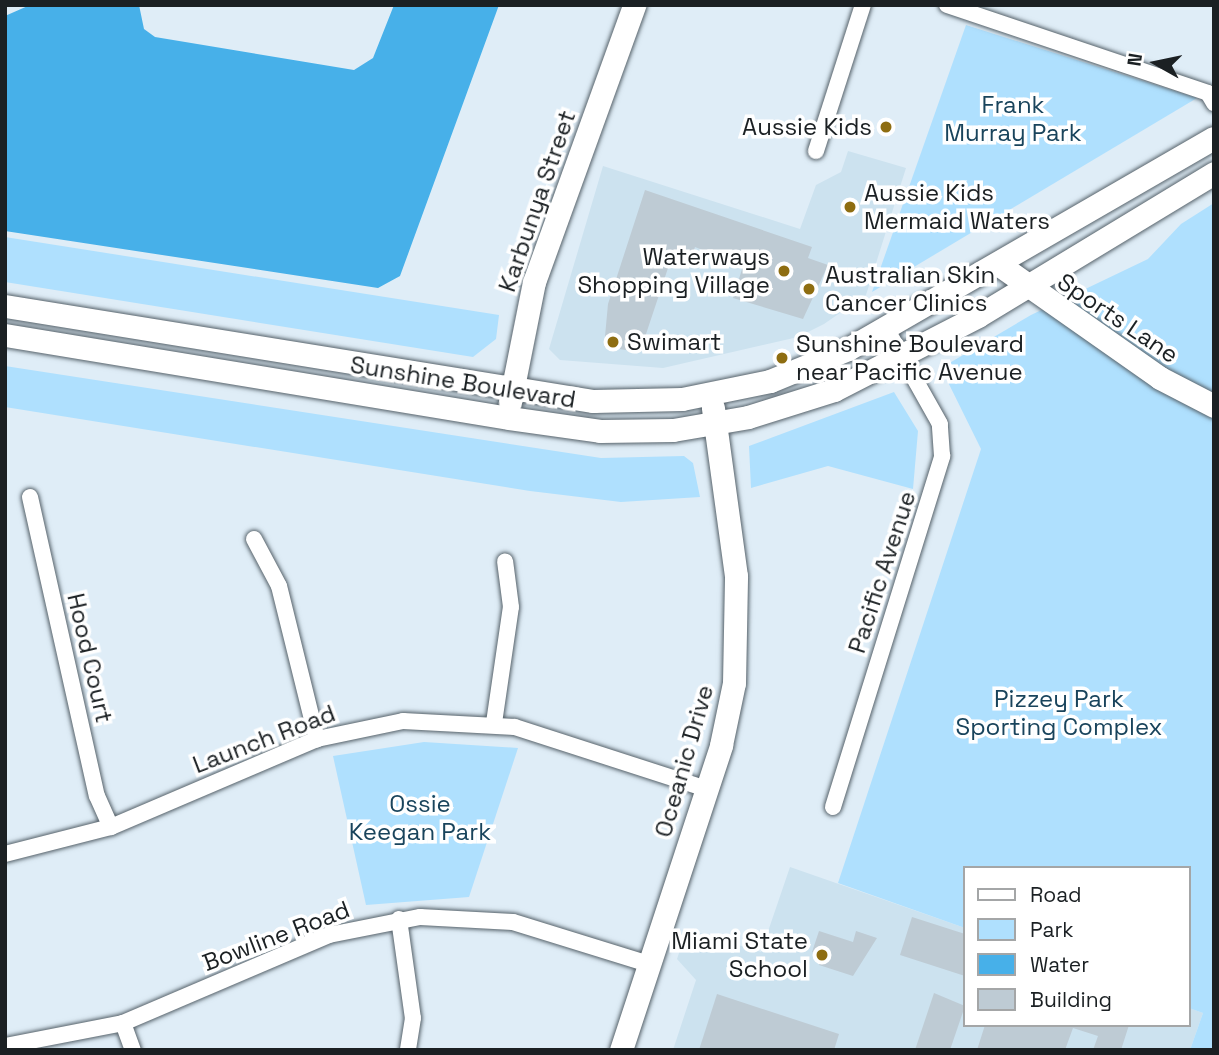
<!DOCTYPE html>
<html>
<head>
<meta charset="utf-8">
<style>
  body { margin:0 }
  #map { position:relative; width:1219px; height:1055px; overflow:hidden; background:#dfedf7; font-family:"Space Grotesk",sans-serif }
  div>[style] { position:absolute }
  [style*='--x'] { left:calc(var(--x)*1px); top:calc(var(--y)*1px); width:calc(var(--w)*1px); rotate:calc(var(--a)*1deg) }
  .built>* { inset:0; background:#cce2ef }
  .green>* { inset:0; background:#afe0fe }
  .water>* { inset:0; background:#47b0e9 }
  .building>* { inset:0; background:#becbd4 }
  .roads { filter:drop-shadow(0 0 2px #56626a) drop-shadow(0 0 2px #56626a) }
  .street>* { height:16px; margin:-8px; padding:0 8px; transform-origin:8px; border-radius:8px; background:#fff }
  .secondary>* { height:23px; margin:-11.5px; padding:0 11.5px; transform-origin:11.5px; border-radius:11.5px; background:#fff }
  .dots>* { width:19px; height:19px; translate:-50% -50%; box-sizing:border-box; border:4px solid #fff; border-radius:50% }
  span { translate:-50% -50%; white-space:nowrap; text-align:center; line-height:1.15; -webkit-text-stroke:7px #fff; paint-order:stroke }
  .park-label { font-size:24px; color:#19445c }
  .poi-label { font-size:24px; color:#1b2023 }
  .right { translate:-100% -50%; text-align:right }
  .left { translate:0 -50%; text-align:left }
  .street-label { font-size:24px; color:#1b2023 }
  .frame { position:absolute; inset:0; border:7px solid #1b2023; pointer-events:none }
  .legend { position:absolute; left:963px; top:866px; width:228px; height:161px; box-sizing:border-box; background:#fff; border:2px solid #a4a6a7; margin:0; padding:9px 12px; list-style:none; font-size:21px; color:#1b2023 }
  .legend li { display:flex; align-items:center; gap:14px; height:35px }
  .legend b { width:35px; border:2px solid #a4a6a7 }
  .north { position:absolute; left:1121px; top:28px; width:70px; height:70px; -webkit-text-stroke:5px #fff; paint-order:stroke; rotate:279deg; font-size:19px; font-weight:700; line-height:28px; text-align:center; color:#1b2023 }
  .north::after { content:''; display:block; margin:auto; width:24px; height:32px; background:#1b2023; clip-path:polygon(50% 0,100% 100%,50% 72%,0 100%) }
</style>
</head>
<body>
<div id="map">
  <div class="built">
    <i style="clip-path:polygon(848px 151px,906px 168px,866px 295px,824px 324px,798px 337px,663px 368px,560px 360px,549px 349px,603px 166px,800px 229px,816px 185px,841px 172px)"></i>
    <i style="clip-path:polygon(790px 867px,965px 928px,965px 1025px,1189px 1025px,1189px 1008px,1203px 1013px,1190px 1050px,673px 1050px,696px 980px,677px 959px,687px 929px,761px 952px)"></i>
  </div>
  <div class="green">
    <i style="clip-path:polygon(966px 25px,1197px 98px,872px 292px)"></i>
    <i style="clip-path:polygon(1214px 203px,1214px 1050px,1190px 1050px,1203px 1013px,1189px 1008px,1189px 868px,965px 868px,965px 928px,838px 883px,981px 449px,941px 368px,1031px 315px,1148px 259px,1181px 224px)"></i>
    <i style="clip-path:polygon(5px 237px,499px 315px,496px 339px,473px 357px,5px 282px)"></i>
    <i style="clip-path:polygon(5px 366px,601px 458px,684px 456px,693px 463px,700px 497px,621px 502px,530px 491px,5px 407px)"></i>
    <i style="clip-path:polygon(894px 392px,918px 431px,913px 489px,828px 466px,751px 488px,749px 446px)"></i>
    <i style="clip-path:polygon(424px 742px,518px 748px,469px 897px,366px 905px,333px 756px)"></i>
  </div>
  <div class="water">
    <i style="clip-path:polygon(30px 5px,139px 5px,144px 29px,155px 37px,354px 70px,373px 58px,394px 5px,499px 5px,400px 276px,378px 288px,5px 231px,5px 16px)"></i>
  </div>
  <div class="building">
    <i style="clip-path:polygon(645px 190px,812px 247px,808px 258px,828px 265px,803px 319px,733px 298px,743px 266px,695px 247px,689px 265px,671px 259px,640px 352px,604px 347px,608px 304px)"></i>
    <i style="clip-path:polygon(912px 917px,965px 934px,965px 976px,900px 955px)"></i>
    <i style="clip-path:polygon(819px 931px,853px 942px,856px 931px,877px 938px,853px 976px,819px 965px,822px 955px,812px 952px)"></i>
    <i style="clip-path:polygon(934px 993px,965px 1006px,950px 1050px,915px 1050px)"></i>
    <i style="clip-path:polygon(717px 994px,839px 1034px,834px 1050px,699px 1050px)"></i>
    <i style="clip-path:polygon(985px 1025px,1129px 1025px,1121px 1050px,1093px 1050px,1098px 1036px,1073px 1028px,1065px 1050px,977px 1050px)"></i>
  </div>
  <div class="roads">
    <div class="street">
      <i style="--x:947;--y:5;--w:275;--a:18.6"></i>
      <i style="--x:1208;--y:93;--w:12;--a:59"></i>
      <i style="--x:816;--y:151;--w:153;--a:-72.2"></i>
      <i style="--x:30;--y:497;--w:306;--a:77.4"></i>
      <i style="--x:97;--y:796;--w:34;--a:66"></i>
      <i style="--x:254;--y:539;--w:53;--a:62"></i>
      <i style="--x:279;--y:586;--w:158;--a:76.1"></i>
      <i style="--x:494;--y:723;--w:117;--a:-81.7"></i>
      <i style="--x:511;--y:607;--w:46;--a:-97.4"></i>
      <i style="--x:833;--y:807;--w:368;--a:-72.7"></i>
      <i style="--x:942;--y:456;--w:32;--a:-94"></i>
      <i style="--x:940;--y:424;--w:110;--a:-119.4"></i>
      <i style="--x:5;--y:854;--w:109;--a:-14.3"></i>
      <i style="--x:111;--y:827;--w:224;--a:-23.1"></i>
      <i style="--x:317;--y:739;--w:88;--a:-11.8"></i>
      <i style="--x:403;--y:721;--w:112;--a:3.1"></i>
      <i style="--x:515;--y:727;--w:202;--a:17.9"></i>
      <i style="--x:399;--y:919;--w:100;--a:82"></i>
      <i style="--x:413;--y:1018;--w:32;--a:99"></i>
      <i style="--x:123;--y:1023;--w:29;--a:70"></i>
      <i style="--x:5;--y:1046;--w:120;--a:-11"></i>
      <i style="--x:123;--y:1023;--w:224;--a:-23.1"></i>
      <i style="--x:329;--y:935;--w:93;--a:-11.2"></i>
      <i style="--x:420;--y:917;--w:93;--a:3.1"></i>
      <i style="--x:513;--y:922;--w:142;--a:17.2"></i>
    </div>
    <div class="secondary">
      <i style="--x:998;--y:264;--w:198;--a:35.1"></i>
      <i style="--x:1160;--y:378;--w:61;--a:27.4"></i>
      <i style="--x:5;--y:306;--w:596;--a:9.18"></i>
      <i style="--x:593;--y:401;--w:89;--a:-1.3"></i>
      <i style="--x:682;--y:399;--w:90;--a:-11.6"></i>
      <i style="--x:770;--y:381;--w:84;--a:-22.3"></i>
      <i style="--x:848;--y:349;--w:422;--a:-30"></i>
      <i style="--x:5;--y:335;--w:511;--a:9.35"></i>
      <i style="--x:509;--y:418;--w:92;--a:8.1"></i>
      <i style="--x:600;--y:431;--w:73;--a:-0.8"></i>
      <i style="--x:673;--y:430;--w:76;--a:-9.8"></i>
      <i style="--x:748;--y:417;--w:90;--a:-17.4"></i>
      <i style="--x:834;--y:390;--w:162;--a:-27.2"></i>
      <i style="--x:978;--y:316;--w:276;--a:-31.2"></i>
      <i style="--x:510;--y:402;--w:122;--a:-78.7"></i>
      <i style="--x:534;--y:282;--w:294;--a:-70.1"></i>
      <i style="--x:621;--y:1050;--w:321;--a:-71.8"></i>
      <i style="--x:721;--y:745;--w:63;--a:-78.2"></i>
      <i style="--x:734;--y:683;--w:107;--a:-88.9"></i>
      <i style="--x:736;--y:576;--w:170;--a:-97.8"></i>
    </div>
  </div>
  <div class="dots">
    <i style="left:886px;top:127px;background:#8e6d11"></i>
    <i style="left:850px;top:207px;background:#8e6d11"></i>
    <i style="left:784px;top:271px;background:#8e6d11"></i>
    <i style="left:809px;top:289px;background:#8e6d11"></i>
    <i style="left:613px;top:342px;background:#8e6d11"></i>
    <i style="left:782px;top:358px;background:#8e6d11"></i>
    <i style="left:822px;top:955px;background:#8e6d11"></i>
  </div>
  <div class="park-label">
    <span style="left:1013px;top:119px">Frank<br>Murray Park</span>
    <span style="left:1059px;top:713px">Pizzey Park<br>Sporting Complex</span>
    <span style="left:420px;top:818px">Ossie<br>Keegan Park</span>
  </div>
  <div class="poi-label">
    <span class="right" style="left:872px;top:127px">Aussie Kids</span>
    <span class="left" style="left:864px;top:207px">Aussie Kids<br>Mermaid Waters</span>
    <span class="right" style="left:770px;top:271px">Waterways<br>Shopping Village</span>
    <span class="left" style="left:825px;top:289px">Australian Skin<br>Cancer Clinics</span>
    <span class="left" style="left:627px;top:342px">Swimart</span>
    <span class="left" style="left:796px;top:358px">Sunshine Boulevard<br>near Pacific Avenue</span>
    <span class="right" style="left:808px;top:955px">Miami State<br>School</span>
  </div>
  <div class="street-label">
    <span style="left:537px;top:201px;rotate:-71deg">Karbunya Street</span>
    <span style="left:1118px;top:318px;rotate:34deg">Sports Lane</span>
    <span style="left:463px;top:382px;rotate:9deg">Sunshine Boulevard</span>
    <span style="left:882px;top:572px;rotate:-72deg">Pacific Avenue</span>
    <span style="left:90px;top:658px;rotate:77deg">Hood Court</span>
    <span style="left:264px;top:739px;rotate:-21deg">Launch Road</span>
    <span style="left:684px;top:761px;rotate:-74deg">Oceanic Drive</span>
    <span style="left:276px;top:936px;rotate:-21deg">Bowline Road</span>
  </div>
  <div class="frame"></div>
  <ul class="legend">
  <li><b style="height:9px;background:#fff"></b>Road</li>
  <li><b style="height:19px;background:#afe0fe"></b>Park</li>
  <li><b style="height:19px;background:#47b0e9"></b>Water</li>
  <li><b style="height:19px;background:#becbd4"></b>Building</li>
  </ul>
  <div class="north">N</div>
</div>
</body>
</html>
